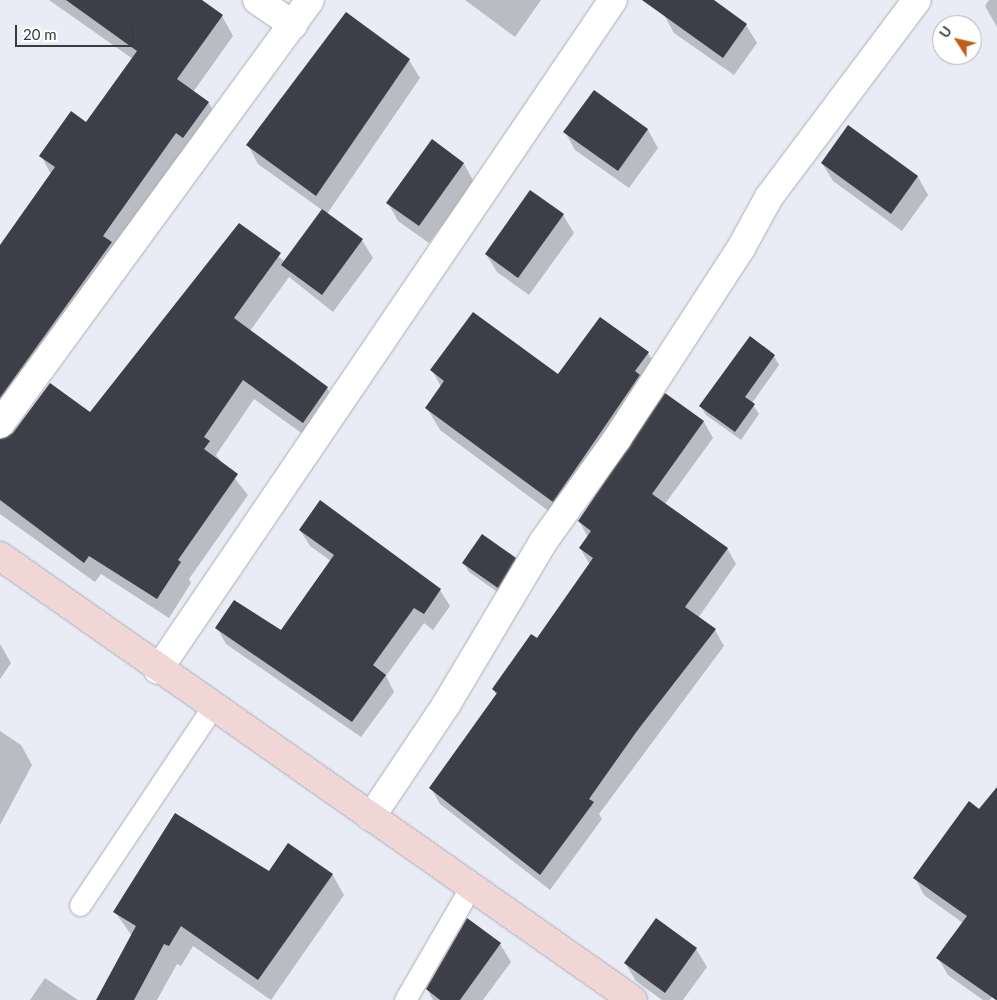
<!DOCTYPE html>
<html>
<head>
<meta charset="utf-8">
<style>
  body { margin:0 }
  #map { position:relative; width:997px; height:1000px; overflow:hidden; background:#e9ebf5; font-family:Lato,sans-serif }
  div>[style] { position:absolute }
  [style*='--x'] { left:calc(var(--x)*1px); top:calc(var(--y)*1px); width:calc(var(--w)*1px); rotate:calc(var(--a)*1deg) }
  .shadow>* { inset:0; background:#0003 }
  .building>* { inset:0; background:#3d3e47 }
  .roads { filter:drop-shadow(0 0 1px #abadb7) drop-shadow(0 0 1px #abadb7) }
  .lane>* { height:21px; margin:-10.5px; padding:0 10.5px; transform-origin:10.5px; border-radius:10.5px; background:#fff }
  .street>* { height:28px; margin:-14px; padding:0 14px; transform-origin:14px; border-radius:14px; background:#fff }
  .secondary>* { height:28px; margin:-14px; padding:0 14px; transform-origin:14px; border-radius:14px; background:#f1d6d6 }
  span { translate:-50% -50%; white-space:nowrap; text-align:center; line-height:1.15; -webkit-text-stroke:5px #fff; paint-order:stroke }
  .north { position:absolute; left:932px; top:15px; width:50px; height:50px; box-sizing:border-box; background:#fff; border:1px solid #b1b1b3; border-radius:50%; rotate:305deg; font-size:14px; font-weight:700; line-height:20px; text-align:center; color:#3b3c40 }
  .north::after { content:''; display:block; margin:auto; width:18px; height:22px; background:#bf5f19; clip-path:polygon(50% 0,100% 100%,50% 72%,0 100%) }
  .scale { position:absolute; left:15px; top:25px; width:119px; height:22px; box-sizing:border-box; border:2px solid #3b3c40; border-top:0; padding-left:6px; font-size:15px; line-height:18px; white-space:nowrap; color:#3b3c40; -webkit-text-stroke:4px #fff; paint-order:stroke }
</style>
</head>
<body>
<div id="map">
  <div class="shadow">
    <i style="clip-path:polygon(49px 0,200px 0,222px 16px,233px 36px,193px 92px,209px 103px,220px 123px,0 432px,0 247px,51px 174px,41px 156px,86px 123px,133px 59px)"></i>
    <i style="clip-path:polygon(465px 0,541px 0,515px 37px)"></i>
    <i style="clip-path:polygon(674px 0,712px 0,746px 25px,757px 43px,734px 75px,674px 33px,664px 15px)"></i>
    <i style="clip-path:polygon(989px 0,997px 0,997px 27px,985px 6px)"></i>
    <i style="clip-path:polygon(409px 60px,420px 78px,327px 214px,362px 240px,373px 258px,333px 312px,289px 277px,250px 331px,327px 388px,339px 408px,314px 442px,254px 399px,216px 455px,248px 495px,189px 579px,191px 583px,169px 618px,101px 574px,95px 582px,0 514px,0 440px,7px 439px,50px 384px,90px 414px,240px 225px,285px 262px,322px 210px,258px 164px,248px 145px)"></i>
    <i style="clip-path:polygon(594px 92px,648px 130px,658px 148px,629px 188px,575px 150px,565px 132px)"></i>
    <i style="clip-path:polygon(848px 127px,918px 177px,928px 195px,902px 231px,833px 181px,822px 163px)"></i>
    <i style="clip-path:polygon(464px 164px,474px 182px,429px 243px,398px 221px,388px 203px)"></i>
    <i style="clip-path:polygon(563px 215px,574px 233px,529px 295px,497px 272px,486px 254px)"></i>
    <i style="clip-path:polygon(600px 319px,648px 353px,661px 376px,566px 524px,440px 430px,427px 408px,441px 387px,432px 370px,558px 376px)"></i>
    <i style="clip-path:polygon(774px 356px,779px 365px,752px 403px,759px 414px,741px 440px,706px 415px,700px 406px)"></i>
    <i style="clip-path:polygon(666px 395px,704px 422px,713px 438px,665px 504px,727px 548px,736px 564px,698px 618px,715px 630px,724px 646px,599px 814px,602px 819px,550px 890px,440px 804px,431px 788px,497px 696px,493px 689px,537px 640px,590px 565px,580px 548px,588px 537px,579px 521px)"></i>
    <i style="clip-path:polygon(300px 530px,440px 590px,450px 606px,433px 630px,424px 623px,386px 676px,394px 692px,361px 737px,226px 644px,217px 628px,282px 632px,331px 561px,310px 546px)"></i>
    <i style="clip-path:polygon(515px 558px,520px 568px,503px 596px,469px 572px,464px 563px)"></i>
    <i style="clip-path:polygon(0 644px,11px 663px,0 679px)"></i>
    <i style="clip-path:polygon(0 731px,21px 745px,32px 765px,0 825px)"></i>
    <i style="clip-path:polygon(997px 789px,997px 990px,990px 1000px,983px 1000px,948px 975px,938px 958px,963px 923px,924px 895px,915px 878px)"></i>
    <i style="clip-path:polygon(269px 873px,332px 874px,344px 895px,271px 1000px,193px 946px,181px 966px,177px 964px,157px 1000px,97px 1000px,132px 936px,115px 912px)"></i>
    <i style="clip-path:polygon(500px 944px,511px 962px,483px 1000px,433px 1000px,427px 989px)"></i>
    <i style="clip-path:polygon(696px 949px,707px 967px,683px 1000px,662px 1000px,636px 981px,625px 963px)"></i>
    <i style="clip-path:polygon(45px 978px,78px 1000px,30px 1000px)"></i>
  </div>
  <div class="building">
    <i style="clip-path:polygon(66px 0,202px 0,223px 15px,177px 79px,209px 102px,183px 138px,176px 133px,103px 236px,112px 242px,0 398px,0 245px,55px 167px,39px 156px,71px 111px,86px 122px,137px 51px)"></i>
    <i style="clip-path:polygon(642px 0,714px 0,747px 24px,723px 58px)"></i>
    <i style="clip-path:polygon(346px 12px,410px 59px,316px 196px,246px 145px)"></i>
    <i style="clip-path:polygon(594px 90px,648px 129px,618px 171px,563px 132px)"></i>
    <i style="clip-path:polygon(848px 125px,918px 176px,891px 214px,821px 163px)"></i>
    <i style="clip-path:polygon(432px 139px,464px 163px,419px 226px,386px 203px)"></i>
    <i style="clip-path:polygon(530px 190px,564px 214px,518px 278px,485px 254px)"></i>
    <i style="clip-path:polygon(322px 209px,363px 239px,322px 295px,281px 265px)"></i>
    <i style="clip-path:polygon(239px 223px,281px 253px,234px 318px,328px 387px,303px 423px,243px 380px,204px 437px,210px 441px,204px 449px,238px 474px,178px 560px,181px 562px,157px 599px,89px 556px,84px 563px,0 500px,0 439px,13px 433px,50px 383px,90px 412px)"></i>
    <i style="clip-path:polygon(473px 312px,558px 374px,600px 317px,649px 352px,635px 371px,640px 375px,553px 502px,425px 408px,444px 381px,430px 370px)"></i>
    <i style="clip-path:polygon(750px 336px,775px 355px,745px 397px,755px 404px,735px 432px,699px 406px)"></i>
    <i style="clip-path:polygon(665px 393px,704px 421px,652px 494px,728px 548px,685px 607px,716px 629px,637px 731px,589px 799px,594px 802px,540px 875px,429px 788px,497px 693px,492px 689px,531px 634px,537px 638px,593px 558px,579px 548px,591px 531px,578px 521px)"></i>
    <i style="clip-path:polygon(320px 500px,441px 589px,424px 614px,414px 608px,373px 665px,386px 675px,352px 722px,215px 628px,234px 600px,281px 630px,334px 555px,299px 530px)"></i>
    <i style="clip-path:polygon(482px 534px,516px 558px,498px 588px,462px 563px)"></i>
    <i style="clip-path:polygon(997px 787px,997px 1000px,996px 1000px,936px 958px,967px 916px,913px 878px,969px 801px,979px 809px)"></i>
    <i style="clip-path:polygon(175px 813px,269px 871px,288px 843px,333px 874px,258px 980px,181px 926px,169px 946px,164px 944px,134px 1000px,96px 1000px,136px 926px,113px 912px)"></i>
    <i style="clip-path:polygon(467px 918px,501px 943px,460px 1000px,440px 1000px,426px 989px)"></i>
    <i style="clip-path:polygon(656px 918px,697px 948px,665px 993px,624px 963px)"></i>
  </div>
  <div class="roads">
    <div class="lane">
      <i style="--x:80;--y:905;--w:237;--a:-56.2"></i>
      <i style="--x:405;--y:1000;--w:132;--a:-59.9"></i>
    </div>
    <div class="street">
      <i style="--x:257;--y:0;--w:44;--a:34.8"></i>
      <i style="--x:0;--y:424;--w:525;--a:-53.83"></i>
      <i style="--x:158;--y:670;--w:810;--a:-55.82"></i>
      <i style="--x:371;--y:817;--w:135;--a:-56.2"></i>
      <i style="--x:446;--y:705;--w:190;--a:-59.2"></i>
      <i style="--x:543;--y:542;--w:127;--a:-54.3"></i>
      <i style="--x:617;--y:439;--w:228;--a:-57"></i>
      <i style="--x:741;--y:248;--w:58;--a:-61.2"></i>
      <i style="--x:769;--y:197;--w:246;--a:-53.1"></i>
    </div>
    <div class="secondary">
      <i style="--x:0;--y:556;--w:773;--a:35.05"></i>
    </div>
  </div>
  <div class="north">U</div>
  <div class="scale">20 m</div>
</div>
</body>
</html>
